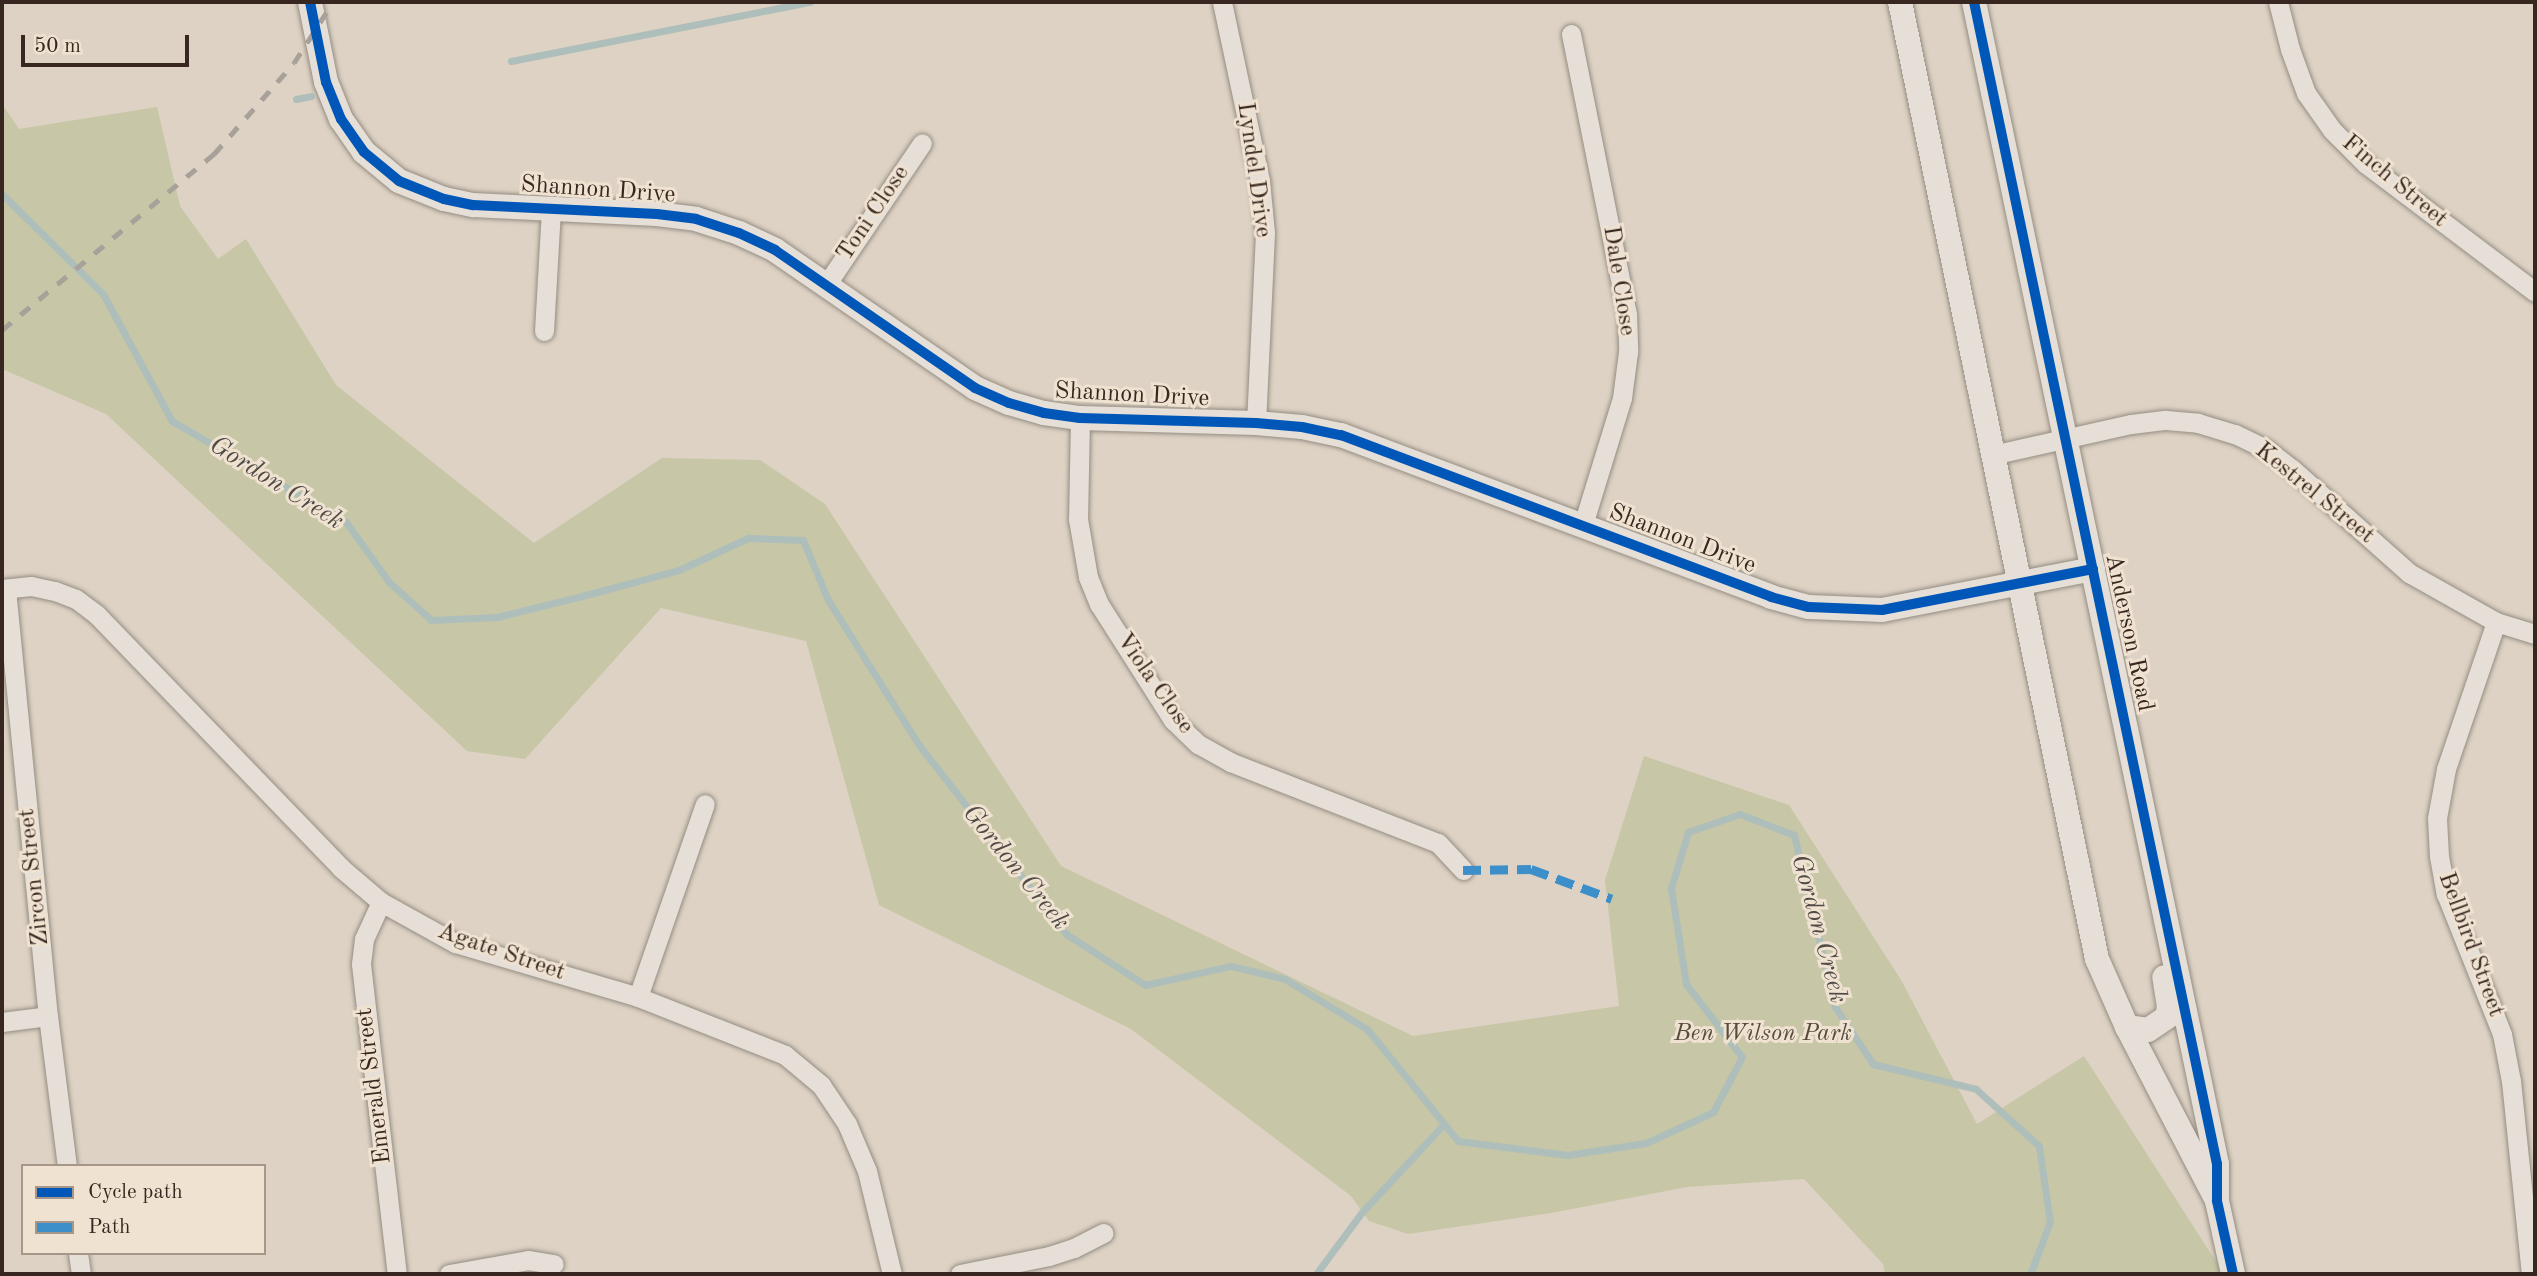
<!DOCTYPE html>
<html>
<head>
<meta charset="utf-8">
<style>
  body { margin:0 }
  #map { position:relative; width:2537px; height:1276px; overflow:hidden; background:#ddd2c3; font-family:"Old Standard TT",serif }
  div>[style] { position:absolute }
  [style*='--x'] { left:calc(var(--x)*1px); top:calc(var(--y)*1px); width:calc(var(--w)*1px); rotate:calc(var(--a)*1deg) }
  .green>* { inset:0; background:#c7c6a6 }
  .stream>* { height:7px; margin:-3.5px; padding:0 3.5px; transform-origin:3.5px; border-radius:3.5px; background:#aebebb }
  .roads { filter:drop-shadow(0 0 2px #958d83) drop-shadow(0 0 2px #958d83) }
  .minor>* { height:19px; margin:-9.5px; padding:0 9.5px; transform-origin:9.5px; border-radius:9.5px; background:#e5dfd7 }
  .tertiary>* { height:24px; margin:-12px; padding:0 12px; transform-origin:12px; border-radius:12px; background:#e5dfd7 }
  .rail>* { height:5px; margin-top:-2.5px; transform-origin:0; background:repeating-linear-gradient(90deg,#a7a19a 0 12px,transparent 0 24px) }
  .quiet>* { height:9px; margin-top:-4.5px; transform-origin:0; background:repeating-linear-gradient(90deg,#3d8fca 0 18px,transparent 0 27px) }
  .cycleway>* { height:10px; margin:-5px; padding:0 5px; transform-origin:5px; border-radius:5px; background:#0057b8 }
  span { translate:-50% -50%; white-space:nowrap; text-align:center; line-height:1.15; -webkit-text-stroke:6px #f0e2d1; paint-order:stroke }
  .street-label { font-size:24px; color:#372720 }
  .park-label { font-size:24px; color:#564c3c; font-style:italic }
  .water-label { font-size:26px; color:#504b46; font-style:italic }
  .frame { position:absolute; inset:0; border:4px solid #372720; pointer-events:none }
  .legend { position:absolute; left:21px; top:1164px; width:245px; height:91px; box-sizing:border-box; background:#f0e2d1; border:2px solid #a6978a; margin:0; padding:9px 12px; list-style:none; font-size:21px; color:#372720 }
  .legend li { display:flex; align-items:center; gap:14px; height:35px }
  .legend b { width:35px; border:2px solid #a6978a }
  .scale { position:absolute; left:21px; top:35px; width:168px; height:32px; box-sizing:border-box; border:4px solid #372720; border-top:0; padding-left:9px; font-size:21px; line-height:24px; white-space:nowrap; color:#372720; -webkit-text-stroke:5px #f0e2d1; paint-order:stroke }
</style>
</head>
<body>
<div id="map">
  <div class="green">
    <i style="clip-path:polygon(2px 104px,19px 129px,157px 107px,180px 206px,218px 259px,246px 239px,336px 385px,534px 543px,662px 458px,760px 460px,825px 504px,1061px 866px,1413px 1036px,1619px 1006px,1605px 880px,1644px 756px,1789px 805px,1901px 980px,1977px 1124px,2084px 1056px,2224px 1274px,1885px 1274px,1883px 1264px,1804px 1179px,1687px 1187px,1551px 1213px,1408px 1234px,1369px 1221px,1351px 1196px,1131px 1029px,879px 905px,806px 641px,661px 608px,525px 759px,467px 751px,106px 414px,2px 369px)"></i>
  </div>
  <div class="stream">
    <i style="--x:511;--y:61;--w:305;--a:-11.2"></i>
    <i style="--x:296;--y:99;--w:15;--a:-11"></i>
    <i style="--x:2;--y:194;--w:142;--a:44.7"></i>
    <i style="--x:103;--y:294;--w:145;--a:61.5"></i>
    <i style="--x:172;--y:421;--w:201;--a:30.1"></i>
    <i style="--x:346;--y:522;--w:74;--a:54.4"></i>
    <i style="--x:389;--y:582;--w:57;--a:42.1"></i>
    <i style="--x:431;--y:620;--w:66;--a:-2.6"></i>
    <i style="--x:497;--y:617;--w:88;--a:-13.9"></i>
    <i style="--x:582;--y:596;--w:100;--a:-15"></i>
    <i style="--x:679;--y:570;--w:76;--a:-24.9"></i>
    <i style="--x:748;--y:538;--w:55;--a:2.1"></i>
    <i style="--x:803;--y:540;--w:65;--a:67.4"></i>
    <i style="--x:828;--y:600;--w:171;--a:57.9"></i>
    <i style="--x:919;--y:745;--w:239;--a:52.1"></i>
    <i style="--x:1066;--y:934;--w:94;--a:32.8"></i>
    <i style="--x:1145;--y:985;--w:88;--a:-12.5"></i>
    <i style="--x:1231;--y:966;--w:56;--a:13.5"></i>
    <i style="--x:1285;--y:979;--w:96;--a:31.4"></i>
    <i style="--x:1367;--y:1029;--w:144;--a:50.9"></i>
    <i style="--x:1458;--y:1141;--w:110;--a:7.3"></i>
    <i style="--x:1567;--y:1155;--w:80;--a:-8.6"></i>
    <i style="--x:1646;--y:1143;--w:74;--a:-24.8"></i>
    <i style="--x:1713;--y:1112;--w:62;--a:-62.2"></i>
    <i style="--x:1742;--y:1057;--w:92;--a:-127.5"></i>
    <i style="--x:1686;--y:984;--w:97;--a:-98.9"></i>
    <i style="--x:1671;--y:888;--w:59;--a:-73.1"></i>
    <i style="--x:1688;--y:832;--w:55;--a:-19.1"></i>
    <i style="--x:1740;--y:814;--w:58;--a:21.3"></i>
    <i style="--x:1794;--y:835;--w:177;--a:76.6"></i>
    <i style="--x:1835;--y:1007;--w:69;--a:56.3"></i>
    <i style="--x:1873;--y:1064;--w:106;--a:13.6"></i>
    <i style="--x:1976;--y:1089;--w:85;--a:42.1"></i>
    <i style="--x:2039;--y:1146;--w:77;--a:81.8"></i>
    <i style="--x:2050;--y:1222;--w:56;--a:111"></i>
    <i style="--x:1316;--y:1274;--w:77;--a:-53.4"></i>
    <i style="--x:1362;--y:1212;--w:120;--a:-47"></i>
  </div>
  <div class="roads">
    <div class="minor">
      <i style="--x:1222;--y:2;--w:183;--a:78"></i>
      <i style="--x:1260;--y:181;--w:52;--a:84.5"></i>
      <i style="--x:1265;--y:233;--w:190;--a:92.7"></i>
      <i style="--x:2278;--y:2;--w:49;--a:75.7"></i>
      <i style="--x:2290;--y:49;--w:47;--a:70"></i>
      <i style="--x:2306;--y:93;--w:45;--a:54.9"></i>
      <i style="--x:2332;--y:130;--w:48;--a:45"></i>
      <i style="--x:2366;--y:164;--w:212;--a:37.1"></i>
      <i style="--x:1571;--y:34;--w:286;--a:78.7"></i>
      <i style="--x:1627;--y:314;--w:38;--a:88"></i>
      <i style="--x:1628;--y:352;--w:46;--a:97.4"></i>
      <i style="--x:1622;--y:398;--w:133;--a:107.1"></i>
      <i style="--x:826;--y:285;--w:171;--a:-55.9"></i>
      <i style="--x:544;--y:331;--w:122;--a:-86.7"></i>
      <i style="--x:1080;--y:418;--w:101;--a:91.1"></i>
      <i style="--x:1078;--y:519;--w:59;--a:80.2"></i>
      <i style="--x:1088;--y:577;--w:29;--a:68"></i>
      <i style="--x:1099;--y:604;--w:138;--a:57.5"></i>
      <i style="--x:1173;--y:720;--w:35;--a:44"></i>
      <i style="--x:1198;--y:744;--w:37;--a:29"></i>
      <i style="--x:1230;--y:762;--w:223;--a:21.3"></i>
      <i style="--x:1438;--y:843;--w:37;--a:47"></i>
      <i style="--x:1992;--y:455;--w:142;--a:-12.6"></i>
      <i style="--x:2131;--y:424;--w:35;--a:-7"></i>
      <i style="--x:2166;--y:420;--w:32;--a:5"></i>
      <i style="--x:2198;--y:423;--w:39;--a:17"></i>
      <i style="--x:2235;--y:434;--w:34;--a:26"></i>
      <i style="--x:2266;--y:449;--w:33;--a:38"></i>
      <i style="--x:2292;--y:469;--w:157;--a:41.6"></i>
      <i style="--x:2409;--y:573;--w:100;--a:29.4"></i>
      <i style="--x:2496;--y:622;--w:41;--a:17.1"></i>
      <i style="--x:2;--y:589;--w:29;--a:-6"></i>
      <i style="--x:31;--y:586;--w:25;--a:12"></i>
      <i style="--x:55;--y:591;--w:22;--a:21"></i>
      <i style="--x:76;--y:599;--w:26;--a:37"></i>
      <i style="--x:97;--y:615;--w:351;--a:46"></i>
      <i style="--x:341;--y:868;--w:52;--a:40.4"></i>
      <i style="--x:381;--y:902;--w:85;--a:29"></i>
      <i style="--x:455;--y:943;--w:191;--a:16.4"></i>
      <i style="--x:638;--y:997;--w:158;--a:21.5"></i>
      <i style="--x:785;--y:1055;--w:47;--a:39.8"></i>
      <i style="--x:821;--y:1085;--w:47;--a:56.3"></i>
      <i style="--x:847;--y:1124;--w:51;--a:66.9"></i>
      <i style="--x:867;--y:1171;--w:106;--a:76.4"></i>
      <i style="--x:6;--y:589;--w:429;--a:84.4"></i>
      <i style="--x:48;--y:1016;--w:151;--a:82.8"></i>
      <i style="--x:2496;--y:622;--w:155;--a:108.8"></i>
      <i style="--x:2446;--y:769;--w:50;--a:100.4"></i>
      <i style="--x:2437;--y:818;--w:38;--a:87"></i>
      <i style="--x:2439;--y:856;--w:39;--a:80"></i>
      <i style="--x:2446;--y:894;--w:151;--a:68.2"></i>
      <i style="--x:2502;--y:1034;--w:48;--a:79.2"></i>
      <i style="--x:2511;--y:1081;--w:194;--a:84.1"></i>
      <i style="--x:381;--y:902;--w:41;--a:114.7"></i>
      <i style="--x:364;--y:939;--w:25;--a:97"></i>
      <i style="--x:361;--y:964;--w:312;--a:83.4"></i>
      <i style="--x:638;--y:997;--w:204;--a:-70.9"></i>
      <i style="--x:2;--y:1022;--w:46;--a:-7.4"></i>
      <i style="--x:78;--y:1253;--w:21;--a:82"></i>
      <i style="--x:449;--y:1274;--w:80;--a:-10"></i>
      <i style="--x:528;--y:1260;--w:26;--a:9"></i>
      <i style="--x:960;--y:1274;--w:91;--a:-11.4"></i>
      <i style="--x:1049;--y:1256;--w:26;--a:-18"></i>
      <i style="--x:1074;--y:1248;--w:33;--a:-27"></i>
    </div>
    <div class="tertiary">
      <i style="--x:310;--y:2;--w:82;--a:78.7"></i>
      <i style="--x:326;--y:82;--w:40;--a:68"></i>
      <i style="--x:341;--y:119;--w:40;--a:55.1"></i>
      <i style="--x:364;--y:152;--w:45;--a:39.6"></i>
      <i style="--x:399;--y:181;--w:48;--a:21.8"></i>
      <i style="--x:444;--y:199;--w:30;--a:12"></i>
      <i style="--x:473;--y:205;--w:184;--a:2.8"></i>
      <i style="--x:657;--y:214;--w:39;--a:7"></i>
      <i style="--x:696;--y:219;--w:45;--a:18"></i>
      <i style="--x:739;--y:233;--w:40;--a:25"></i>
      <i style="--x:775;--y:250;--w:243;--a:34.6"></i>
      <i style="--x:975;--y:388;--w:37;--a:24"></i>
      <i style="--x:1009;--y:403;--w:36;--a:16"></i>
      <i style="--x:1044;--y:413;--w:36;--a:8"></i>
      <i style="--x:1080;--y:418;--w:176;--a:1.6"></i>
      <i style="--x:1256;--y:423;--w:46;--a:5"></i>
      <i style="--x:1302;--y:427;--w:40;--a:12"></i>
      <i style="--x:1341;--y:435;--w:460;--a:20.6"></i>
      <i style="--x:1771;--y:597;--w:39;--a:15"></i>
      <i style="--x:1809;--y:607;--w:73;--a:2.4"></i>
      <i style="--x:1882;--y:610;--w:215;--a:-11"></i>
      <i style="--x:1900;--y:2;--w:977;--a:78.37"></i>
      <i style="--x:2097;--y:959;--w:74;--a:66.2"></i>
      <i style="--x:2127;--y:1027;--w:191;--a:62.6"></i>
      <i style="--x:1974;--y:2;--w:1187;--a:78.19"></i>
      <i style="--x:2217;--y:1164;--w:37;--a:90"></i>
      <i style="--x:2217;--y:1201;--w:75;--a:77.6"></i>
      <i style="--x:2127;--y:1027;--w:21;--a:8"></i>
      <i style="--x:2148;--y:1030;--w:23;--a:-34"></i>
      <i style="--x:2167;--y:1017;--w:10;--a:-79"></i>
      <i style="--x:2169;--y:1007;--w:30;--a:-99"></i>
    </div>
  </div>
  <div class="rail">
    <i style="--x:2;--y:330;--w:276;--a:-39.7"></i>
    <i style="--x:214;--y:154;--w:121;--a:-48.7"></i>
    <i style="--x:294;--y:63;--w:72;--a:-57.4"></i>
  </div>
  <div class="quiet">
    <i style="--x:1463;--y:870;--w:68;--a:-0.8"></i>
    <i style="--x:1531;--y:869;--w:86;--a:20.3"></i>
  </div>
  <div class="cycleway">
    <i style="--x:310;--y:2;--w:82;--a:78.7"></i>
    <i style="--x:326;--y:82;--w:40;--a:68"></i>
    <i style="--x:341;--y:119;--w:40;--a:55.1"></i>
    <i style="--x:364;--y:152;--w:45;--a:39.6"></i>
    <i style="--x:399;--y:181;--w:48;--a:21.8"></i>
    <i style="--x:444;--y:199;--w:30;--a:12"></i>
    <i style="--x:473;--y:205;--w:184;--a:2.8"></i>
    <i style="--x:657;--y:214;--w:39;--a:7"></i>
    <i style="--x:696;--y:219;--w:45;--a:18"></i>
    <i style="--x:739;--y:233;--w:40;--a:25"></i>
    <i style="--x:775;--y:250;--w:243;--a:34.6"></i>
    <i style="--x:975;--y:388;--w:37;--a:24"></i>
    <i style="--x:1009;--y:403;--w:36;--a:16"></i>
    <i style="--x:1044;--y:413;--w:36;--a:8"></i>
    <i style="--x:1080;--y:418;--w:176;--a:1.6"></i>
    <i style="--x:1256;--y:423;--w:46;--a:5"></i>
    <i style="--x:1302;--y:427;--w:40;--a:12"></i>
    <i style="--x:1341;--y:435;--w:460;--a:20.6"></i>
    <i style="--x:1771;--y:597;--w:39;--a:15"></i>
    <i style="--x:1809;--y:607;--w:73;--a:2.4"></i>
    <i style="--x:1882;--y:610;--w:215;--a:-11"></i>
    <i style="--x:1974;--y:2;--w:1187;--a:78.19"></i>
    <i style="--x:2217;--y:1164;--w:37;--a:90"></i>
    <i style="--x:2217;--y:1201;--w:75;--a:77.6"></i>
  </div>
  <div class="street-label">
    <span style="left:1253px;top:170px;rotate:82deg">Lyndel Drive</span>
    <span style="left:2394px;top:182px;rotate:40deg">Finch Street</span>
    <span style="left:598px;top:191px;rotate:4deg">Shannon Drive</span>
    <span style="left:874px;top:214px;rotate:-56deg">Toni Close</span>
    <span style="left:1618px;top:281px;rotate:81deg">Dale Close</span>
    <span style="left:1132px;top:396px;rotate:3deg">Shannon Drive</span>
    <span style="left:2314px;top:494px;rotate:39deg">Kestrel Street</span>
    <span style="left:1682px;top:540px;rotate:21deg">Shannon Drive</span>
    <span style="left:2128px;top:633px;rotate:78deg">Anderson Road</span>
    <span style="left:1154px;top:684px;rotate:55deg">Viola Close</span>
    <span style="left:35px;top:877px;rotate:-96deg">Zircon Street</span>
    <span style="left:2470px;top:945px;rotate:70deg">Bellbird Street</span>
    <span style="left:501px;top:953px;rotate:19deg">Agate Street</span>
    <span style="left:375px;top:1086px;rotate:-97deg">Emerald Street</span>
  </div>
  <div class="park-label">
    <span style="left:1763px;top:1035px">Ben Wilson Park</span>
  </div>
  <div class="water-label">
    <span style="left:276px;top:484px;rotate:32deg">Gordon Creek</span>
    <span style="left:1015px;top:868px;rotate:51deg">Gordon Creek</span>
    <span style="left:1818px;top:929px;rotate:75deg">Gordon Creek</span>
  </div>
  <div class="frame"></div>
  <ul class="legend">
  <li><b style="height:9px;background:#0057b8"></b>Cycle path</li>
  <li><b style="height:9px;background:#3d8fca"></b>Path</li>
  </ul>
  <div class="scale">50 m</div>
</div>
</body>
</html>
